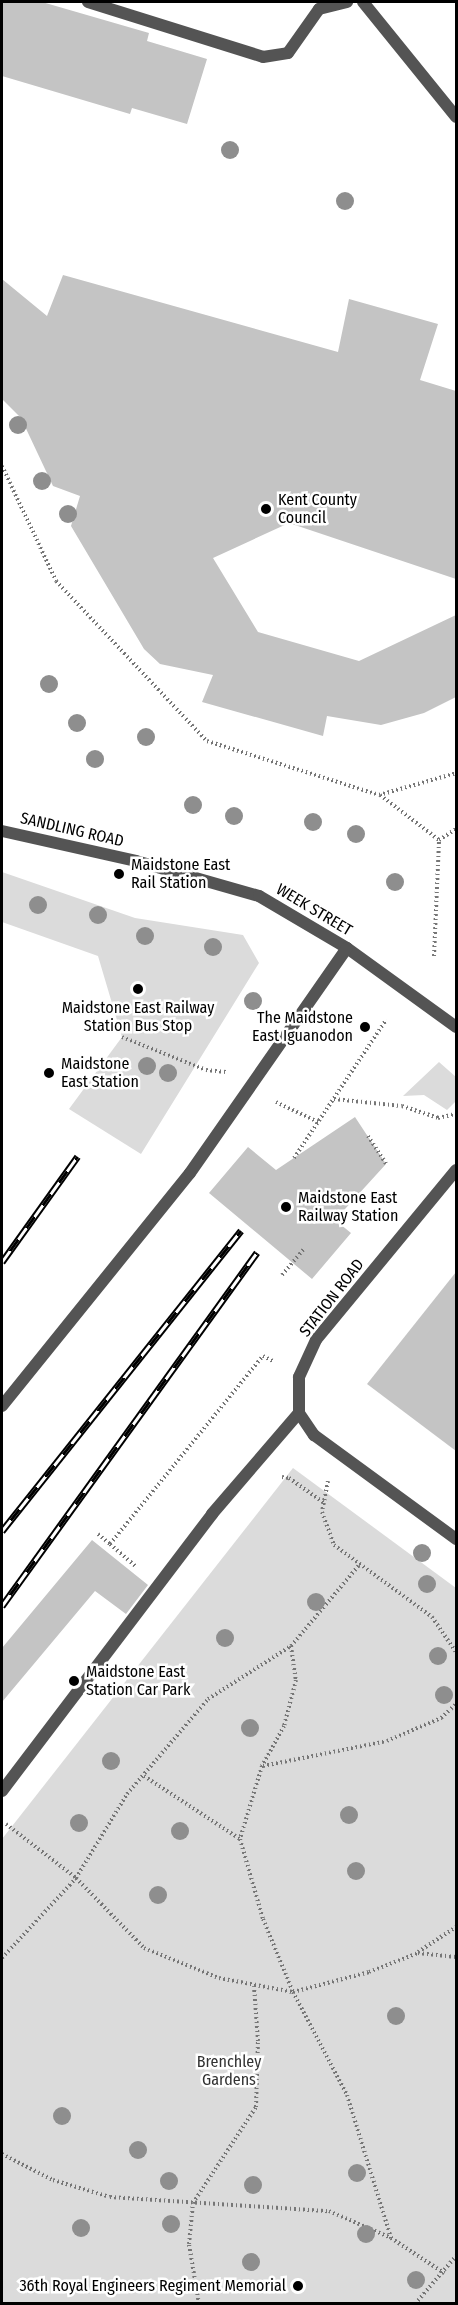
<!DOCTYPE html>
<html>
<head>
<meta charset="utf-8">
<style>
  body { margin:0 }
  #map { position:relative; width:458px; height:2305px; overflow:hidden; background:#fff; font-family:"Fira Sans Condensed",sans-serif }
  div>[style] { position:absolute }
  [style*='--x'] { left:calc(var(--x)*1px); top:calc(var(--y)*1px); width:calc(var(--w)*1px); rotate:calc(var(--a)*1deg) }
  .green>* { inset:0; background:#dbdbdb }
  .building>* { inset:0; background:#c4c4c4 }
  .path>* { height:4px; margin-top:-2px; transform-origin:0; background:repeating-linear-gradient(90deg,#767676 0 1.5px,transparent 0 4.5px) }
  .service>* { height:12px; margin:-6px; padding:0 6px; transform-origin:6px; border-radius:6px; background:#545454 }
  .minor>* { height:12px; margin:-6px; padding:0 6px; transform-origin:6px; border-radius:6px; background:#545454 }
  .rail>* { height:7px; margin-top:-3.5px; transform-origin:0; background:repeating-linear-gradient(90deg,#fff 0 14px,#000 0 28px); box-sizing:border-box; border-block:2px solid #000 }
  .trees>* { width:18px; height:18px; margin:-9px; border-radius:50%; background:#8e8e8e }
  .dots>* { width:16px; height:16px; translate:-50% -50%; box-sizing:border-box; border:3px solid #fff; border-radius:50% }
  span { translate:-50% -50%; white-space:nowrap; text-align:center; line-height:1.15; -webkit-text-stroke:5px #fff; paint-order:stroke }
  .poi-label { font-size:16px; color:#000 }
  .left { translate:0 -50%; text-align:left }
  .right { translate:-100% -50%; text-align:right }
  .street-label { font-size:16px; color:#000 }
  .park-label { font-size:16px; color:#323232 }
  .frame { position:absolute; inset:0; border:3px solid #000; pointer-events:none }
</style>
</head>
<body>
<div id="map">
  <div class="green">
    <i style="clip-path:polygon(2px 872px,135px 918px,243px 935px,259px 963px,141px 1154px,69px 1109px,122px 1037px,98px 956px,2px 922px)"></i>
    <i style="clip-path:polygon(439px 1062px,456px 1077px,456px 1101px,447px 1110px,424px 1095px,403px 1096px)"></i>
    <i style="clip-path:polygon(293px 1468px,456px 1588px,456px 2303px,2px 2303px,2px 1839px)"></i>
  </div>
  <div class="building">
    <i style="clip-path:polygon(2px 2px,42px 2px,149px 33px,147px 41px,207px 59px,187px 124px,132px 108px,130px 114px,2px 76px)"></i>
    <i style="clip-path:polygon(63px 275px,338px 352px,349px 299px,438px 324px,420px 380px,456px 391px,456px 579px,289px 523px,213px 558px,258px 632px,359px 661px,456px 615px,456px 697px,424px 713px,381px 725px,327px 716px,323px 736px,202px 702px,213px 675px,160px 664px,144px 649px,71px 526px,80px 496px,53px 486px,21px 418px,2px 399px,2px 279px,47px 316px)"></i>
    <i style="clip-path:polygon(355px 1117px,386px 1164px,335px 1220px,351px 1233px,312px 1279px,209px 1193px,248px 1147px,276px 1170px)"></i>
    <i style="clip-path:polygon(456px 1272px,456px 1451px,367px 1384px)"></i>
    <i style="clip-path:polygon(92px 1540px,148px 1585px,126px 1614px,95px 1591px,2px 1702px,2px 1648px)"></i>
  </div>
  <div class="path">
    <i style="--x:2;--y:466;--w:127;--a:64.8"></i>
    <i style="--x:56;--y:581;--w:220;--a:46.7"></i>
    <i style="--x:207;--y:741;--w:180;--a:17.4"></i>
    <i style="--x:379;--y:795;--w:80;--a:-15.9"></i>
    <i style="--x:380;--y:795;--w:74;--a:37.3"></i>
    <i style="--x:434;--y:956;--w:116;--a:-87.5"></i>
    <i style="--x:439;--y:840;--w:20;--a:-33"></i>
    <i style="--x:122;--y:1037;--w:90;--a:21.4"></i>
    <i style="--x:206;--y:1070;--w:20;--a:6"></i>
    <i style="--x:334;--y:1099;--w:68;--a:5.9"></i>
    <i style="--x:402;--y:1106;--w:38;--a:18"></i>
    <i style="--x:438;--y:1118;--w:18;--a:-13"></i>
    <i style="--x:276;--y:1102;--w:47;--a:25.5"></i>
    <i style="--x:368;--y:1136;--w:33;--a:57"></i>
    <i style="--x:294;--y:1158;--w:166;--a:-56.3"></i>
    <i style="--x:282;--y:1275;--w:35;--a:-50"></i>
    <i style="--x:282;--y:1477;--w:7;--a:8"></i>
    <i style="--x:289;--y:1478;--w:43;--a:35.5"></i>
    <i style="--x:328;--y:1481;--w:32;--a:101"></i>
    <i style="--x:322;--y:1512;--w:35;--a:70"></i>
    <i style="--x:334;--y:1545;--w:122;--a:36.3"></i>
    <i style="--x:432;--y:1617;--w:42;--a:55.6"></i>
    <i style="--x:98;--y:1534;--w:16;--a:40"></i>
    <i style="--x:110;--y:1544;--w:242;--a:-50.9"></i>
    <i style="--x:263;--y:1356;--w:13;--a:27"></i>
    <i style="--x:110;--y:1544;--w:35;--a:41"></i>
    <i style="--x:291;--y:1646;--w:34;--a:82"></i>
    <i style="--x:296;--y:1680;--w:48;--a:104.6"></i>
    <i style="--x:284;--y:1726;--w:46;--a:118.8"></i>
    <i style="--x:262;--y:1766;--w:76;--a:106.8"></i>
    <i style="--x:240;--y:1839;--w:83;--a:74"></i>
    <i style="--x:263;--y:1919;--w:79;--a:67.7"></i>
    <i style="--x:293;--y:1992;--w:116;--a:62.3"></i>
    <i style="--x:347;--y:2095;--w:150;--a:72.9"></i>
    <i style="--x:391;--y:2238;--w:64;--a:33.4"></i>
    <i style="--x:263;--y:1766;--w:126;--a:-11.4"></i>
    <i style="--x:387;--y:1741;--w:59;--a:-23.1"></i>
    <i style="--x:441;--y:1718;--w:21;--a:-43"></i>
    <i style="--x:144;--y:1776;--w:115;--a:33.3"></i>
    <i style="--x:6;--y:1824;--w:88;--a:37.6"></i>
    <i style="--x:76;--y:1878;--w:98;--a:45.8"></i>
    <i style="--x:144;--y:1948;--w:81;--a:21.8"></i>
    <i style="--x:219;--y:1978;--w:75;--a:10.7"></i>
    <i style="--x:293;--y:1992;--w:79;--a:-14.7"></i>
    <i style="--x:369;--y:1972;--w:53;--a:-21.2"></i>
    <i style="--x:418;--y:1953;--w:38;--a:6"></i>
    <i style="--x:418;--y:1952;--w:45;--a:-33.3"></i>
    <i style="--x:2;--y:1958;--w:109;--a:-47.2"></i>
    <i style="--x:76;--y:1878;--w:98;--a:-58.7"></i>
    <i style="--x:127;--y:1794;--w:125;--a:-49.5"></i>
    <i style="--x:208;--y:1699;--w:98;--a:-32.6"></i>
    <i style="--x:291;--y:1646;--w:107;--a:-49.9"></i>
    <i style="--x:2;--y:2154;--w:57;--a:27"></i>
    <i style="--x:53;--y:2180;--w:59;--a:16.6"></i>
    <i style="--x:110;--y:2197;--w:219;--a:3.7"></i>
    <i style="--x:329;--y:2211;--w:68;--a:23.5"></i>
    <i style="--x:199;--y:2304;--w:61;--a:-99.5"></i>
    <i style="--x:189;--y:2244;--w:41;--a:-84.4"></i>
    <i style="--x:193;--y:2203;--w:115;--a:-56.7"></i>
    <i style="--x:256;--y:2107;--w:66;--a:-88.3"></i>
    <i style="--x:258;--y:2041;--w:55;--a:-94.2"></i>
    <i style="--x:415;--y:2304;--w:63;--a:-49.5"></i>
  </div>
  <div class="service">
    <i style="--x:88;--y:2;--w:183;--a:17.4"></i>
    <i style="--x:263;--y:57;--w:25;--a:-9"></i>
    <i style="--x:288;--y:53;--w:54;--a:-54.8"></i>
    <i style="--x:319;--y:9;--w:29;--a:-14"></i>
    <i style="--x:363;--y:2;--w:148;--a:51"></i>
    <i style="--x:2;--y:1791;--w:348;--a:-52.8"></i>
    <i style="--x:212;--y:1514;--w:133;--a:-49.3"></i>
  </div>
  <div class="minor">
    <i style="--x:2;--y:831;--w:137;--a:12.6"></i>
    <i style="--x:136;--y:861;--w:128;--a:15.9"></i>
    <i style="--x:259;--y:896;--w:102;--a:30.6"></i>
    <i style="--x:347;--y:948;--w:135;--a:35.9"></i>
    <i style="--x:456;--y:1170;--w:220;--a:129.5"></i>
    <i style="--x:316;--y:1340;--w:41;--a:114.7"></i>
    <i style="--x:299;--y:1377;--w:36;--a:90"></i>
    <i style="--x:299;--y:1413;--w:27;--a:56"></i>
    <i style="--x:314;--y:1435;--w:176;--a:36.2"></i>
    <i style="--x:2;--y:1406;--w:299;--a:-51.1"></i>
    <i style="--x:190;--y:1173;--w:274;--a:-55.1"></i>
  </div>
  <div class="rail">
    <i style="--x:2;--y:1262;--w:130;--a:-54.4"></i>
    <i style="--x:2;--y:1531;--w:384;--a:-51.5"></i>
    <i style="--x:2;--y:1606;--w:436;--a:-54.2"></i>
  </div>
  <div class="trees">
    <i style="left:230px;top:150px"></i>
    <i style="left:345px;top:201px"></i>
    <i style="left:18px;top:425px"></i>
    <i style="left:42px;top:481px"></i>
    <i style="left:68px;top:514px"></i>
    <i style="left:49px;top:684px"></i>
    <i style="left:77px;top:723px"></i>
    <i style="left:146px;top:737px"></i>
    <i style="left:95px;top:759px"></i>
    <i style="left:193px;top:805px"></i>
    <i style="left:234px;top:816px"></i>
    <i style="left:313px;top:822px"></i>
    <i style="left:356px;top:834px"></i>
    <i style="left:395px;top:882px"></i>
    <i style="left:38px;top:905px"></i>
    <i style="left:98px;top:915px"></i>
    <i style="left:145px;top:936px"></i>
    <i style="left:213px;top:947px"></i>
    <i style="left:253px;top:1001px"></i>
    <i style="left:147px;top:1066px"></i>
    <i style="left:168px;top:1073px"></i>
    <i style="left:422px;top:1553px"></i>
    <i style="left:427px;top:1584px"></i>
    <i style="left:316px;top:1602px"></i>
    <i style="left:225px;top:1638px"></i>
    <i style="left:438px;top:1656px"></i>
    <i style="left:444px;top:1695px"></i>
    <i style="left:250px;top:1728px"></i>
    <i style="left:111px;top:1761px"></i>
    <i style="left:349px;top:1815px"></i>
    <i style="left:79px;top:1823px"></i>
    <i style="left:180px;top:1831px"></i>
    <i style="left:356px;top:1871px"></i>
    <i style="left:158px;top:1895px"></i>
    <i style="left:396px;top:2016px"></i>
    <i style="left:62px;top:2116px"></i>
    <i style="left:138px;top:2150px"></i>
    <i style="left:357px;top:2173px"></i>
    <i style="left:169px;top:2181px"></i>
    <i style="left:253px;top:2185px"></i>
    <i style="left:171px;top:2224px"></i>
    <i style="left:81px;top:2228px"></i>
    <i style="left:366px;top:2234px"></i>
    <i style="left:251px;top:2262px"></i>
    <i style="left:416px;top:2280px"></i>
  </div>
  <div class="dots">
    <i style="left:266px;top:509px;background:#000"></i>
    <i style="left:119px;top:874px;background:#000"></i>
    <i style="left:138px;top:989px;background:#000"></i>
    <i style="left:365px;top:1027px;background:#000"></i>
    <i style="left:49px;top:1073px;background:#000"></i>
    <i style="left:286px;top:1207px;background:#000"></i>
    <i style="left:74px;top:1681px;background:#000"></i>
    <i style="left:298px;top:2286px;background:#000"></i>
  </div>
  <div class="poi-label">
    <span class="left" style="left:278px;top:509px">Kent County<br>Council</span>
    <span class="left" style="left:131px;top:874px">Maidstone East<br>Rail Station</span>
    <span style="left:138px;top:1017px">Maidstone East Railway<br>Station Bus Stop</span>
    <span class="right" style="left:353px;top:1027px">The Maidstone<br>East Iguanodon</span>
    <span class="left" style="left:61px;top:1073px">Maidstone<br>East Station</span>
    <span class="left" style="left:298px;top:1207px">Maidstone East<br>Railway Station</span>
    <span class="left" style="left:86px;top:1681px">Maidstone East<br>Station Car Park</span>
    <span class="right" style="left:286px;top:2286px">36th Royal Engineers Regiment Memorial</span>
  </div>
  <div class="street-label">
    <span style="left:72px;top:830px;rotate:13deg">SANDLING ROAD</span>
    <span style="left:314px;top:910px;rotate:31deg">WEEK STREET</span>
    <span style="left:332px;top:1298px;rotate:-52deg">STATION ROAD</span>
  </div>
  <div class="park-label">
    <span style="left:229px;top:2071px">Brenchley<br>Gardens</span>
  </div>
  <div class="frame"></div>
</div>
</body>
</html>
